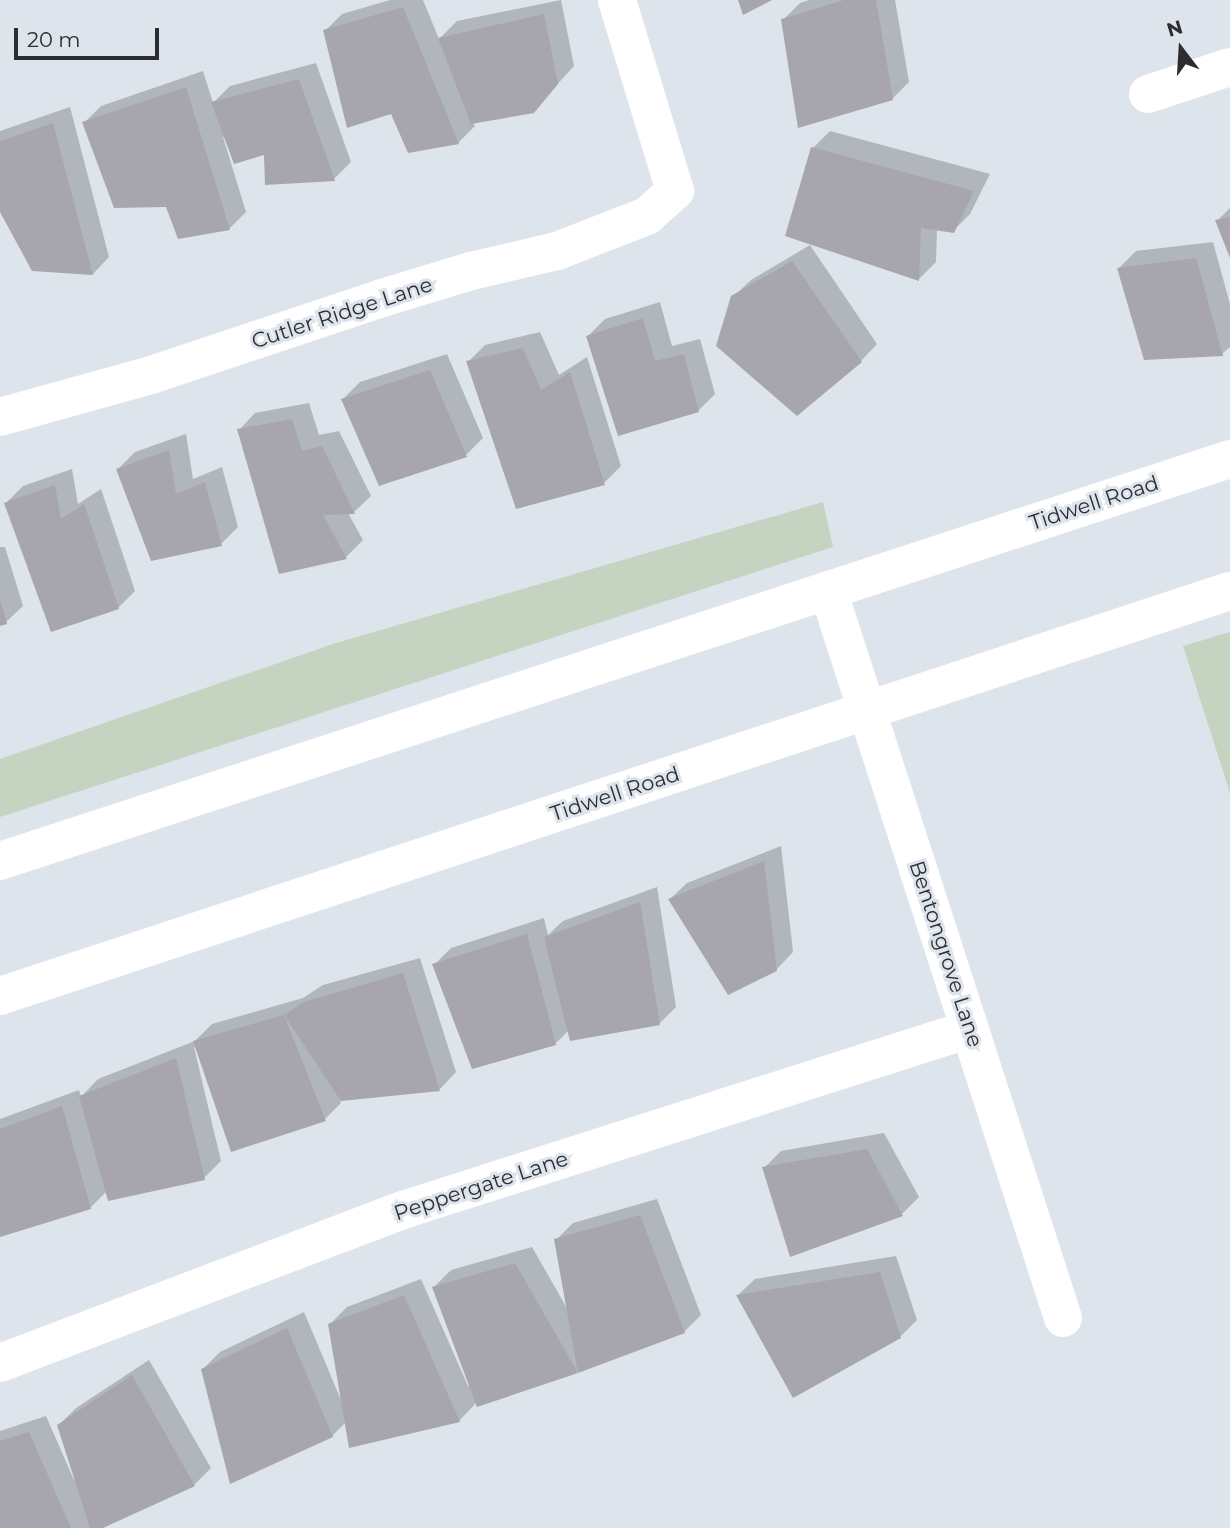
<!DOCTYPE html>
<html>
<head>
<meta charset="utf-8">
<style>
  body { margin:0 }
  #map { position:relative; width:1230px; height:1528px; overflow:hidden; background:#dee4ec; font-family:Montserrat,sans-serif }
  div>[style] { position:absolute }
  [style*='--x'] { left:calc(var(--x)*1px); top:calc(var(--y)*1px); width:calc(var(--w)*1px); rotate:calc(var(--a)*1deg) }
  .green>* { inset:0; background:#c5d4c1 }
  .shadow>* { inset:0; background:#0003 }
  .building>* { inset:0; background:#a7a5ae }
  .minor>* { height:38px; margin:-19px; padding:0 19px; transform-origin:19px; border-radius:19px; background:#fff }
  .secondary>* { height:38px; margin:-19px; padding:0 19px; transform-origin:19px; border-radius:19px; background:#fff }
  span { translate:-50% -50%; white-space:nowrap; text-align:center; line-height:1.15; -webkit-text-stroke:6px #dee4ec; paint-order:stroke }
  .street-label { font-size:21px; color:#2b2d30 }
  .north { position:absolute; left:1146px; top:14px; width:70px; height:70px; -webkit-text-stroke:5px #dee4ec; paint-order:stroke; rotate:343deg; font-size:19px; font-weight:700; line-height:28px; text-align:center; color:#2b2d30 }
  .north::after { content:''; display:block; margin:auto; width:24px; height:32px; background:#2b2d30; clip-path:polygon(50% 0,100% 100%,50% 72%,0 100%) }
  .scale { position:absolute; left:14px; top:28px; width:145px; height:32px; box-sizing:border-box; border:4px solid #2b2d30; border-top:0; padding-left:9px; font-size:21px; line-height:24px; white-space:nowrap; color:#2b2d30; -webkit-text-stroke:5px #dee4ec; paint-order:stroke }
</style>
</head>
<body>
<div id="map">
  <div class="green">
    <i style="clip-path:polygon(823px 502px,833px 547px,0 817px,0 759px,336px 643px)"></i>
    <i style="clip-path:polygon(1230px 632px,1230px 793px,1183px 646px)"></i>
  </div>
  <div class="shadow">
    <i style="clip-path:polygon(390px 0,423px 0,439px 39px,457px 21px,561px 0,574px 66px,533px 111px,473px 122px,475px 126px,458px 143px,392px 112px,325px 31px,342px 14px)"></i>
    <i style="clip-path:polygon(809px 0,895px 0,909px 82px,892px 99px,783px 20px,800px 3px)"></i>
    <i style="clip-path:polygon(316px 63px,351px 162px,334px 179px,223px 137px,246px 212px,229px 229px,167px 205px,84px 123px,101px 106px,203px 71px,213px 103px,230px 86px)"></i>
    <i style="clip-path:polygon(70px 107px,109px 257px,93px 274px,0 209px,0 131px)"></i>
    <i style="clip-path:polygon(830px 131px,990px 174px,970px 214px,953px 231px,937px 229px,936px 262px,919px 279px,813px 148px)"></i>
    <i style="clip-path:polygon(1230px 208px,1230px 254px,1217px 221px)"></i>
    <i style="clip-path:polygon(1213px 242px,1230px 304px,1230px 347px,1222px 354px,1119px 268px,1136px 251px)"></i>
    <i style="clip-path:polygon(810px 245px,877px 344px,861px 361px,733px 297px,751px 280px)"></i>
    <i style="clip-path:polygon(660px 302px,672px 346px,700px 339px,715px 394px,698px 411px,588px 336px,605px 319px)"></i>
    <i style="clip-path:polygon(540px 332px,559px 375px,587px 357px,621px 466px,604px 483px,468px 362px,485px 345px)"></i>
    <i style="clip-path:polygon(447px 354px,483px 438px,466px 455px,343px 399px,360px 382px)"></i>
    <i style="clip-path:polygon(309px 403px,319px 435px,339px 431px,371px 496px,354px 512px,348px 513px,363px 540px,346px 557px,281px 572px,239px 430px,255px 413px)"></i>
    <i style="clip-path:polygon(186px 434px,193px 479px,222px 467px,238px 527px,221px 544px,118px 469px,135px 452px)"></i>
    <i style="clip-path:polygon(72px 469px,78px 504px,101px 489px,135px 591px,118px 608px,6px 503px,23px 486px)"></i>
    <i style="clip-path:polygon(0 547px,5px 547px,23px 606px,6px 622px,0 624px)"></i>
    <i style="clip-path:polygon(781px 846px,793px 952px,776px 970px,670px 899px,687px 883px)"></i>
    <i style="clip-path:polygon(657px 887px,676px 1007px,659px 1024px,569px 1030px,555px 1044px,434px 965px,451px 948px,544px 918px,548px 935px,563px 921px)"></i>
    <i style="clip-path:polygon(420px 958px,456px 1072px,440px 1089px,340px 1099px,341px 1103px,325px 1119px,194px 1047px,221px 1161px,204px 1178px,107px 1191px,90px 1208px,0 1235px,0 1119px,79px 1090px,81px 1097px,98px 1079px,195px 1041px,212px 1024px,303px 998px,323px 985px)"></i>
    <i style="clip-path:polygon(884px 1133px,919px 1197px,902px 1214px,791px 1255px,764px 1168px,781px 1151px)"></i>
    <i style="clip-path:polygon(657px 1199px,701px 1315px,684px 1332px,577px 1371px,477px 1402px,459px 1421px,346px 1422px,332px 1436px,203px 1369px,220px 1352px,304px 1312px,341px 1400px,330px 1324px,347px 1307px,421px 1279px,468px 1386px,471px 1385px,434px 1287px,451px 1270px,532px 1247px,568px 1310px,556px 1240px,573px 1223px)"></i>
    <i style="clip-path:polygon(896px 1256px,917px 1320px,900px 1337px,738px 1295px,755px 1279px)"></i>
    <i style="clip-path:polygon(149px 1360px,211px 1468px,194px 1485px,99px 1528px,0 1528px,0 1431px,46px 1416px,74px 1480px,77px 1480px,59px 1425px,76px 1408px)"></i>
  </div>
  <div class="building">
    <i style="clip-path:polygon(738px 0,772px 0,743px 15px)"></i>
    <i style="clip-path:polygon(844px 0,876px 0,893px 100px,798px 128px,781px 19px)"></i>
    <i style="clip-path:polygon(403px 7px,459px 144px,408px 153px,391px 114px,347px 128px,323px 30px)"></i>
    <i style="clip-path:polygon(544px 14px,558px 84px,534px 113px,471px 124px,438px 38px)"></i>
    <i style="clip-path:polygon(299px 79px,335px 181px,265px 185px,264px 155px,234px 164px,211px 102px)"></i>
    <i style="clip-path:polygon(186px 87px,230px 230px,178px 239px,166px 207px,114px 208px,82px 122px)"></i>
    <i style="clip-path:polygon(53px 123px,93px 275px,32px 271px,0 212px,0 141px)"></i>
    <i style="clip-path:polygon(811px 147px,974px 191px,954px 233px,921px 228px,919px 281px,785px 236px)"></i>
    <i style="clip-path:polygon(1230px 217px,1230px 258px,1215px 220px)"></i>
    <i style="clip-path:polygon(1196px 258px,1223px 356px,1144px 360px,1117px 268px)"></i>
    <i style="clip-path:polygon(792px 261px,862px 362px,797px 416px,716px 346px,731px 296px)"></i>
    <i style="clip-path:polygon(643px 318px,655px 361px,684px 354px,699px 412px,618px 436px,586px 336px)"></i>
    <i style="clip-path:polygon(523px 348px,541px 390px,570px 372px,605px 485px,516px 509px,466px 361px)"></i>
    <i style="clip-path:polygon(430px 370px,467px 457px,379px 486px,341px 399px)"></i>
    <i style="clip-path:polygon(292px 419px,302px 451px,322px 446px,355px 514px,323px 515px,347px 559px,279px 574px,237px 429px)"></i>
    <i style="clip-path:polygon(169px 450px,176px 494px,205px 482px,222px 546px,151px 561px,116px 469px)"></i>
    <i style="clip-path:polygon(55px 485px,61px 519px,84px 504px,119px 609px,51px 632px,4px 503px)"></i>
    <i style="clip-path:polygon(1px 602px,7px 624px,0 626px,0 603px)"></i>
    <i style="clip-path:polygon(764px 861px,777px 971px,728px 995px,668px 899px)"></i>
    <i style="clip-path:polygon(640px 902px,660px 1025px,570px 1041px,544px 937px)"></i>
    <i style="clip-path:polygon(527px 934px,556px 1045px,472px 1069px,432px 964px)"></i>
    <i style="clip-path:polygon(403px 973px,440px 1091px,341px 1101px,284px 1015px,304px 1002px)"></i>
    <i style="clip-path:polygon(284px 1015px,326px 1121px,231px 1152px,193px 1041px)"></i>
    <i style="clip-path:polygon(176px 1058px,205px 1180px,108px 1201px,79px 1096px)"></i>
    <i style="clip-path:polygon(62px 1106px,91px 1209px,0 1237px,0 1129px)"></i>
    <i style="clip-path:polygon(867px 1149px,903px 1216px,790px 1257px,762px 1167px)"></i>
    <i style="clip-path:polygon(640px 1215px,685px 1333px,578px 1373px,554px 1239px)"></i>
    <i style="clip-path:polygon(515px 1263px,578px 1373px,477px 1407px,432px 1287px)"></i>
    <i style="clip-path:polygon(880px 1272px,901px 1338px,793px 1398px,736px 1295px)"></i>
    <i style="clip-path:polygon(404px 1295px,460px 1422px,349px 1448px,328px 1324px)"></i>
    <i style="clip-path:polygon(287px 1328px,333px 1437px,230px 1484px,201px 1369px)"></i>
    <i style="clip-path:polygon(132px 1375px,195px 1486px,103px 1528px,90px 1528px,57px 1425px)"></i>
    <i style="clip-path:polygon(29px 1432px,71px 1528px,0 1528px,0 1441px)"></i>
  </div>
  <div class="minor">
    <i style="--x:1148;--y:94;--w:86;--a:-18.2"></i>
    <i style="--x:0;--y:417;--w:157;--a:-15.5"></i>
    <i style="--x:151;--y:375;--w:243;--a:-18.4"></i>
    <i style="--x:382;--y:298;--w:93;--a:-16.9"></i>
    <i style="--x:471;--y:271;--w:88;--a:-13.1"></i>
    <i style="--x:557;--y:251;--w:97;--a:-21.3"></i>
    <i style="--x:647;--y:216;--w:38;--a:-42"></i>
    <i style="--x:675;--y:191;--w:200;--a:-106.9"></i>
    <i style="--x:828;--y:590;--w:765;--a:72.11"></i>
    <i style="--x:0;--y:1363;--w:434;--a:-20.8"></i>
    <i style="--x:406;--y:1209;--w:592;--a:-17.7"></i>
  </div>
  <div class="secondary">
    <i style="--x:0;--y:861;--w:1294;--a:-18.1"></i>
    <i style="--x:0;--y:996;--w:1295;--a:-18.23"></i>
  </div>
  <div class="street-label">
    <span style="left:342px;top:313px;rotate:-18deg">Cutler Ridge Lane</span>
    <span style="left:1094px;top:503px;rotate:-18deg">Tidwell Road</span>
    <span style="left:615px;top:794px;rotate:-18deg">Tidwell Road</span>
    <span style="left:946px;top:954px;rotate:72deg">Bentongrove Lane</span>
    <span style="left:481px;top:1186px;rotate:-18deg">Peppergate Lane</span>
  </div>
  <div class="north">N</div>
  <div class="scale">20 m</div>
</div>
</body>
</html>
